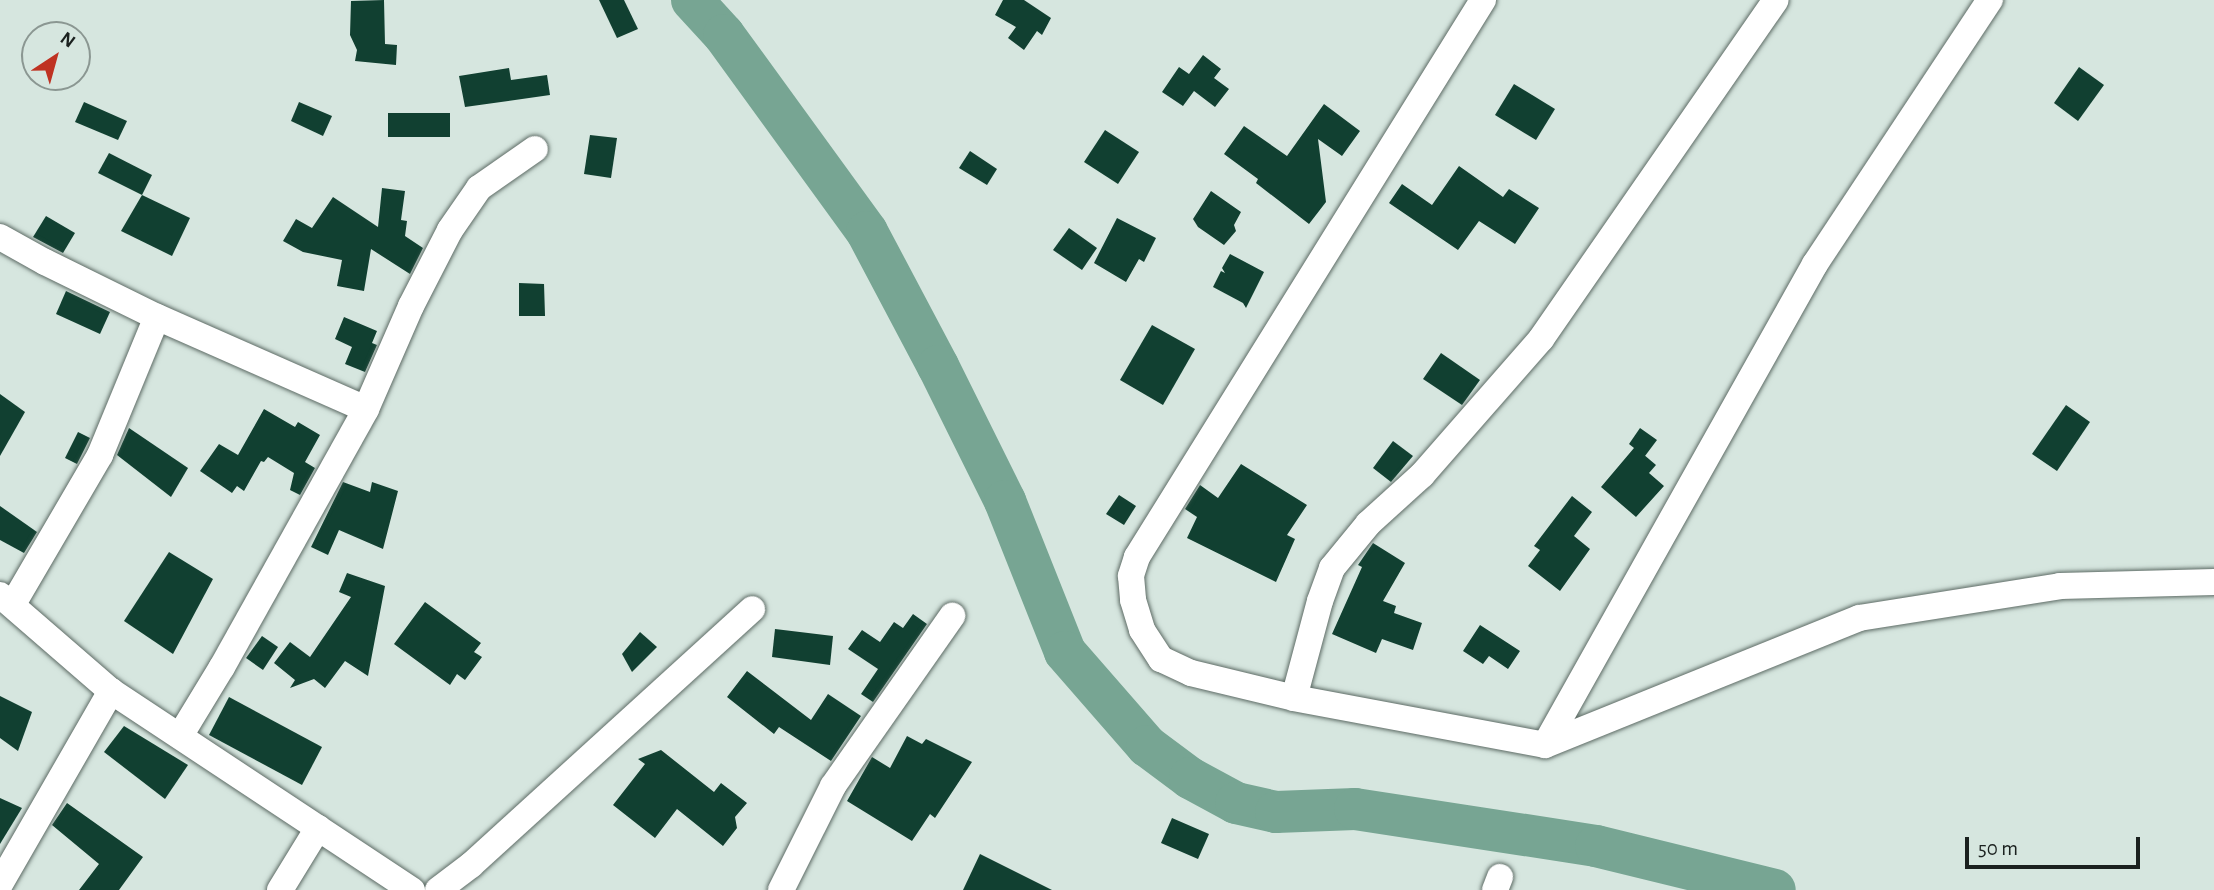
<!DOCTYPE html>
<html>
<head>
<meta charset="utf-8">
<style>
  body { margin:0 }
  #map { position:relative; width:2214px; height:890px; overflow:hidden; background:#d6e6df; font-family:"Alegreya Sans",sans-serif }
  div>[style] { position:absolute }
  [style*='--x'] { left:calc(var(--x)*1px); top:calc(var(--y)*1px); width:calc(var(--w)*1px); rotate:calc(var(--a)*1deg) }
  .river>* { height:42px; margin:-21px; padding:0 21px; transform-origin:21px; border-radius:21px; background:#77a593 }
  .building>* { inset:0; background:#114031 }
  .roads { filter:drop-shadow(0 0 2px #5d6b65) drop-shadow(0 0 2px #5d6b65) }
  .minor>* { height:26px; margin:-13px; padding:0 13px; transform-origin:13px; border-radius:13px; background:#fff }
  span { translate:-50% -50%; white-space:nowrap; text-align:center; line-height:1.15; -webkit-text-stroke:7px #d6e6df; paint-order:stroke }
  .north { position:absolute; left:21px; top:21px; width:70px; height:70px; box-sizing:border-box; background:#d6e6df; border:2px solid #8b9792; border-radius:50%; rotate:36deg; font-size:19px; font-weight:700; line-height:28px; text-align:center; color:#1b211f }
  .north::after { content:''; display:block; margin:auto; width:24px; height:32px; background:#bf3222; clip-path:polygon(50% 0,100% 100%,50% 72%,0 100%) }
  .scale { position:absolute; left:1965px; top:837px; width:175px; height:32px; box-sizing:border-box; border:4px solid #1b211f; border-top:0; padding-left:9px; font-size:21px; line-height:24px; white-space:nowrap; color:#1b211f; -webkit-text-stroke:5px #d6e6df; paint-order:stroke }
</style>
</head>
<body>
<div id="map">
  <div class="river">
    <i style="--x:692;--y:0;--w:47;--a:47.6"></i>
    <i style="--x:724;--y:35;--w:243;--a:54"></i>
    <i style="--x:867;--y:232;--w:152;--a:62.1"></i>
    <i style="--x:938;--y:366;--w:151;--a:63.6"></i>
    <i style="--x:1005;--y:501;--w:162;--a:68.3"></i>
    <i style="--x:1065;--y:652;--w:125;--a:48.9"></i>
    <i style="--x:1147;--y:746;--w:54;--a:36.7"></i>
    <i style="--x:1190;--y:778;--w:52;--a:28.5"></i>
    <i style="--x:1236;--y:803;--w:41;--a:12.7"></i>
    <i style="--x:1276;--y:812;--w:79;--a:-2.2"></i>
    <i style="--x:1355;--y:809;--w:244;--a:8.7"></i>
    <i style="--x:1596;--y:846;--w:184;--a:13.8"></i>
  </div>
  <div class="building">
    <i style="clip-path:polygon(384px 0,385px 44px,397px 45px,396px 65px,355px 61px,357px 50px,350px 35px,351px 1px)"></i>
    <i style="clip-path:polygon(599px 0,624px 0,638px 29px,617px 38px)"></i>
    <i style="clip-path:polygon(1003px 0,1024px 0,1051px 18px,1042px 35px,1037px 31px,1024px 50px,1008px 38px,1016px 27px,995px 15px)"></i>
    <i style="clip-path:polygon(1203px 55px,1221px 69px,1214px 78px,1229px 89px,1215px 107px,1194px 91px,1183px 106px,1162px 92px,1179px 67px,1189px 74px)"></i>
    <i style="clip-path:polygon(2079px 67px,2104px 85px,2078px 121px,2054px 103px)"></i>
    <i style="clip-path:polygon(509px 68px,511px 80px,547px 75px,550px 95px,465px 107px,459px 76px)"></i>
    <i style="clip-path:polygon(1514px 84px,1555px 109px,1536px 140px,1495px 115px)"></i>
    <i style="clip-path:polygon(84px 102px,127px 121px,118px 140px,75px 122px)"></i>
    <i style="clip-path:polygon(299px 102px,332px 116px,323px 136px,291px 121px)"></i>
    <i style="clip-path:polygon(1324px 104px,1360px 131px,1342px 156px,1318px 139px,1326px 202px,1309px 224px,1256px 183px,1258px 179px,1224px 154px,1244px 126px,1287px 156px)"></i>
    <i style="clip-path:polygon(388px 113px,450px 113px,450px 137px,388px 137px)"></i>
    <i style="clip-path:polygon(1105px 130px,1139px 152px,1118px 184px,1084px 162px)"></i>
    <i style="clip-path:polygon(590px 135px,617px 138px,611px 178px,584px 174px)"></i>
    <i style="clip-path:polygon(970px 151px,997px 169px,987px 185px,959px 168px)"></i>
    <i style="clip-path:polygon(109px 153px,152px 175px,142px 195px,98px 173px)"></i>
    <i style="clip-path:polygon(1459px 166px,1503px 197px,1509px 189px,1539px 208px,1515px 244px,1479px 221px,1458px 250px,1389px 203px,1402px 184px,1432px 205px)"></i>
    <i style="clip-path:polygon(382px 188px,405px 191px,401px 220px,407px 221px,405px 236px,423px 248px,410px 274px,371px 249px,364px 291px,337px 286px,342px 260px,303px 252px,283px 241px,296px 219px,312px 228px,333px 197px,378px 227px)"></i>
    <i style="clip-path:polygon(1211px 191px,1241px 212px,1234px 225px,1236px 231px,1224px 245px,1198px 227px,1193px 219px)"></i>
    <i style="clip-path:polygon(142px 195px,190px 218px,172px 256px,121px 231px)"></i>
    <i style="clip-path:polygon(46px 216px,75px 233px,63px 253px,33px 237px)"></i>
    <i style="clip-path:polygon(1117px 218px,1156px 238px,1144px 262px,1139px 259px,1126px 282px,1094px 263px)"></i>
    <i style="clip-path:polygon(1069px 228px,1097px 248px,1082px 270px,1053px 250px)"></i>
    <i style="clip-path:polygon(1230px 254px,1264px 272px,1246px 308px,1243px 303px,1213px 287px,1221px 271px,1225px 273px,1222px 268px)"></i>
    <i style="clip-path:polygon(519px 283px,544px 284px,545px 316px,519px 316px)"></i>
    <i style="clip-path:polygon(66px 291px,110px 312px,100px 334px,56px 314px)"></i>
    <i style="clip-path:polygon(344px 317px,377px 331px,372px 343px,377px 345px,365px 372px,345px 364px,352px 347px,335px 339px)"></i>
    <i style="clip-path:polygon(1152px 325px,1195px 349px,1163px 405px,1120px 380px)"></i>
    <i style="clip-path:polygon(1441px 353px,1480px 380px,1462px 405px,1423px 379px)"></i>
    <i style="clip-path:polygon(0 394px,25px 412px,0 456px)"></i>
    <i style="clip-path:polygon(2066px 405px,2090px 422px,2057px 471px,2032px 454px)"></i>
    <i style="clip-path:polygon(264px 409px,295px 427px,298px 422px,320px 435px,305px 462px,315px 468px,300px 495px,290px 490px,294px 473px,268px 457px,264px 462px,261px 461px,244px 491px,237px 486px,232px 493px,200px 471px,219px 444px,238px 455px)"></i>
    <i style="clip-path:polygon(129px 428px,188px 468px,171px 497px,117px 455px)"></i>
    <i style="clip-path:polygon(1640px 428px,1657px 440px,1645px 456px,1643px 454px,1656px 465px,1649px 473px,1664px 486px,1636px 517px,1601px 487px,1634px 448px,1629px 444px)"></i>
    <i style="clip-path:polygon(78px 432px,90px 438px,77px 464px,65px 458px)"></i>
    <i style="clip-path:polygon(1393px 441px,1413px 456px,1391px 482px,1373px 468px)"></i>
    <i style="clip-path:polygon(1241px 464px,1307px 505px,1287px 535px,1295px 539px,1276px 582px,1187px 538px,1197px 517px,1185px 509px,1200px 485px,1218px 498px)"></i>
    <i style="clip-path:polygon(343px 482px,370px 492px,372px 482px,398px 491px,383px 549px,339px 530px,328px 555px,311px 547px)"></i>
    <i style="clip-path:polygon(1119px 495px,1136px 506px,1124px 525px,1106px 514px)"></i>
    <i style="clip-path:polygon(1572px 496px,1592px 512px,1574px 536px,1590px 549px,1560px 591px,1528px 566px,1540px 550px,1534px 546px)"></i>
    <i style="clip-path:polygon(0 506px,37px 532px,24px 553px,0 540px)"></i>
    <i style="clip-path:polygon(1373px 543px,1405px 563px,1383px 601px,1396px 606px,1394px 613px,1422px 623px,1413px 650px,1382px 639px,1376px 653px,1332px 634px,1362px 567px,1358px 565px)"></i>
    <i style="clip-path:polygon(169px 552px,213px 579px,173px 654px,124px 621px)"></i>
    <i style="clip-path:polygon(347px 573px,385px 586px,368px 676px,345px 661px,325px 688px,314px 679px,290px 688px,295px 680px,274px 663px,290px 642px,310px 657px,351px 597px,339px 592px)"></i>
    <i style="clip-path:polygon(425px 602px,481px 643px,474px 652px,482px 657px,465px 680px,457px 674px,450px 685px,394px 644px)"></i>
    <i style="clip-path:polygon(913px 614px,927px 624px,873px 702px,861px 694px,878px 669px,848px 649px,862px 630px,880px 642px,894px 622px,903px 628px)"></i>
    <i style="clip-path:polygon(1480px 625px,1520px 651px,1508px 669px,1489px 656px,1483px 664px,1463px 651px)"></i>
    <i style="clip-path:polygon(775px 629px,833px 636px,830px 665px,772px 657px)"></i>
    <i style="clip-path:polygon(640px 632px,657px 647px,632px 672px,622px 654px)"></i>
    <i style="clip-path:polygon(262px 636px,278px 647px,263px 670px,246px 658px)"></i>
    <i style="clip-path:polygon(747px 671px,811px 720px,828px 694px,861px 716px,831px 761px,779px 727px,774px 734px,727px 697px)"></i>
    <i style="clip-path:polygon(0 696px,32px 712px,18px 751px,0 738px)"></i>
    <i style="clip-path:polygon(229px 697px,322px 747px,302px 785px,209px 735px)"></i>
    <i style="clip-path:polygon(124px 726px,188px 765px,165px 799px,104px 752px)"></i>
    <i style="clip-path:polygon(907px 736px,922px 744px,926px 739px,972px 762px,935px 818px,930px 814px,912px 841px,847px 801px,872px 757px,890px 768px)"></i>
    <i style="clip-path:polygon(661px 750px,714px 792px,721px 783px,747px 803px,735px 817px,737px 828px,723px 846px,677px 809px,655px 838px,613px 805px,645px 764px,638px 759px)"></i>
    <i style="clip-path:polygon(0 798px,22px 808px,0 844px)"></i>
    <i style="clip-path:polygon(67px 803px,143px 857px,119px 890px,79px 890px,99px 864px,52px 825px)"></i>
    <i style="clip-path:polygon(1172px 818px,1209px 834px,1198px 859px,1161px 843px)"></i>
    <i style="clip-path:polygon(980px 854px,1052px 890px,963px 890px)"></i>
  </div>
  <div class="roads">
    <div class="minor">
      <i style="--x:1483;--y:0;--w:656;--a:121.85"></i>
      <i style="--x:1137;--y:557;--w:20;--a:108"></i>
      <i style="--x:1131;--y:576;--w:24;--a:85"></i>
      <i style="--x:1133;--y:600;--w:31;--a:73"></i>
      <i style="--x:1142;--y:630;--w:35;--a:57"></i>
      <i style="--x:1161;--y:659;--w:33;--a:25"></i>
      <i style="--x:1191;--y:673;--w:106;--a:13.6"></i>
      <i style="--x:1294;--y:698;--w:255;--a:10.6"></i>
      <i style="--x:1545;--y:745;--w:339;--a:-22"></i>
      <i style="--x:1859;--y:618;--w:204;--a:-9"></i>
      <i style="--x:2060;--y:586;--w:154;--a:-1.5"></i>
      <i style="--x:0;--y:237;--w:51;--a:29.1"></i>
      <i style="--x:45;--y:262;--w:125;--a:26.2"></i>
      <i style="--x:157;--y:317;--w:228;--a:23.8"></i>
      <i style="--x:0;--y:595;--w:147;--a:40.9"></i>
      <i style="--x:111;--y:691;--w:361;--a:33.5"></i>
      <i style="--x:13;--y:604;--w:173;--a:-59.7"></i>
      <i style="--x:100;--y:455;--w:149;--a:-67.6"></i>
      <i style="--x:1294;--y:698;--w:100;--a:-75"></i>
      <i style="--x:1320;--y:601;--w:35;--a:-70"></i>
      <i style="--x:1332;--y:568;--w:57;--a:-50.7"></i>
      <i style="--x:1368;--y:524;--w:73;--a:-42.2"></i>
      <i style="--x:1422;--y:475;--w:181;--a:-48.8"></i>
      <i style="--x:1541;--y:339;--w:412;--a:-55.3"></i>
      <i style="--x:180;--y:736;--w:81;--a:-58.7"></i>
      <i style="--x:222;--y:667;--w:295;--a:-60.8"></i>
      <i style="--x:366;--y:409;--w:112;--a:-66.4"></i>
      <i style="--x:411;--y:306;--w:85;--a:-62.8"></i>
      <i style="--x:450;--y:230;--w:51;--a:-55.4"></i>
      <i style="--x:479;--y:188;--w:68;--a:-34.9"></i>
      <i style="--x:1545;--y:745;--w:552;--a:-60.69"></i>
      <i style="--x:1815;--y:264;--w:317;--a:-56.5"></i>
      <i style="--x:0;--y:884;--w:223;--a:-60.1"></i>
      <i style="--x:280;--y:890;--w:73;--a:-58.5"></i>
      <i style="--x:438;--y:890;--w:41;--a:-37.1"></i>
      <i style="--x:471;--y:865;--w:380;--a:-42.3"></i>
      <i style="--x:781;--y:890;--w:116;--a:-63.4"></i>
      <i style="--x:833;--y:786;--w:208;--a:-55"></i>
      <i style="--x:1495;--y:890;--w:14;--a:-69"></i>
    </div>
  </div>
  <div class="north">N</div>
  <div class="scale">50 m</div>
</div>
</body>
</html>
